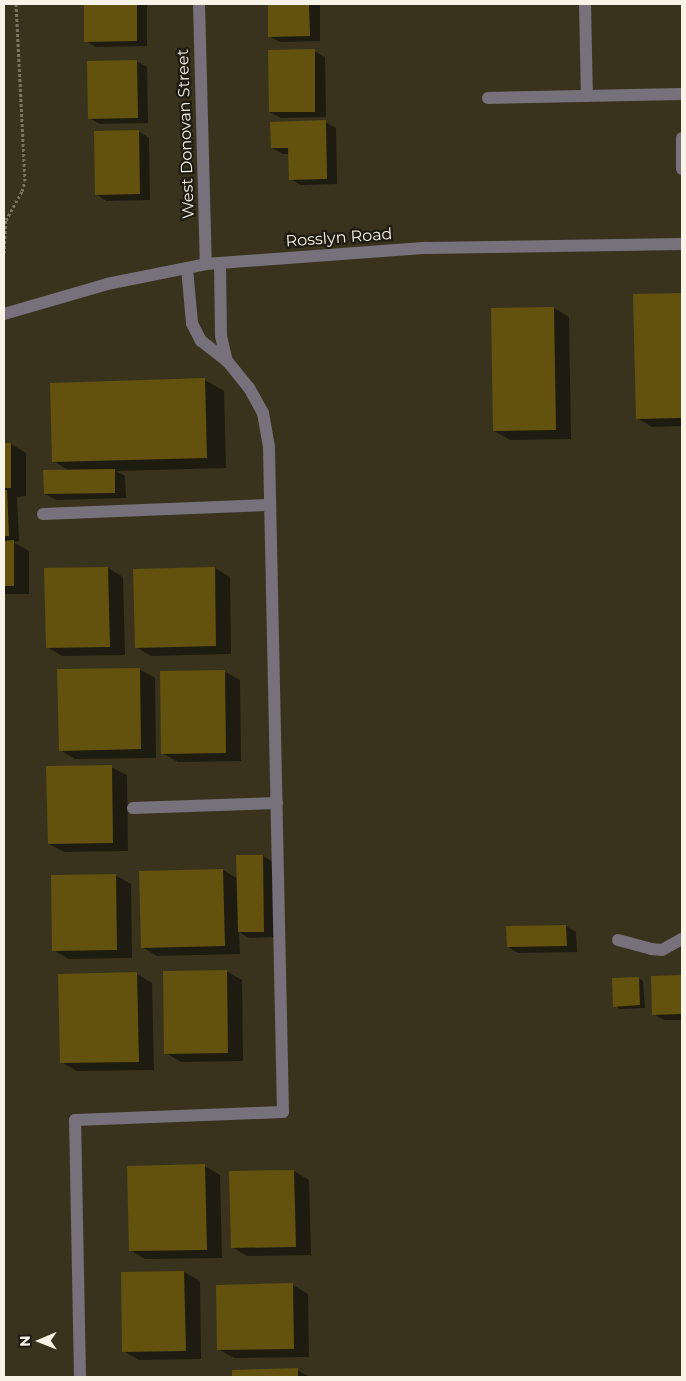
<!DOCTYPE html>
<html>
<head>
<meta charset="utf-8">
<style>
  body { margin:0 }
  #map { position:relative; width:686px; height:1381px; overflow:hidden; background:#39331e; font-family:Montserrat,sans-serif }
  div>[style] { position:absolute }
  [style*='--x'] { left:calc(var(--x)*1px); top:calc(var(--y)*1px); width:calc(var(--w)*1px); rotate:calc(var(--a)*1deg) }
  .shadow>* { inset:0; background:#0007 }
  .building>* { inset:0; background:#62520d }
  .path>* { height:3px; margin-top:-1.5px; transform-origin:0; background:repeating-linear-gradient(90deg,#7a7562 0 2.5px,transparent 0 5px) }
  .minor>* { height:12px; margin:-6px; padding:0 6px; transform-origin:6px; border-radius:6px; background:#76717b }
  span { translate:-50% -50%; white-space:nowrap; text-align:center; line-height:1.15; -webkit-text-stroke:4.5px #1e1b12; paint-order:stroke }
  .street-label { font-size:16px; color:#f7f3e6 }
  .frame { position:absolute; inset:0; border:5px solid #f7f3e6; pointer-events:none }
  .north { position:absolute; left:15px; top:1316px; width:50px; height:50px; -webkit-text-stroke:4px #1e1b12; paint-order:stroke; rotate:269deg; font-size:14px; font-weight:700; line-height:20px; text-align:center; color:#f7f3e6 }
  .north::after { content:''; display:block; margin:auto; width:18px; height:22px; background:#f7f3e6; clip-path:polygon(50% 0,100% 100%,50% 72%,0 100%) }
</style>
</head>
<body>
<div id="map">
  <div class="shadow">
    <i style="clip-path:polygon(85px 4px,147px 4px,147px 46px,96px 47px,86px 41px)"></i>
    <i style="clip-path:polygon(269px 4px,320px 4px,320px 41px,280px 42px,269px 36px)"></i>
    <i style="clip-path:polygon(314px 51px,325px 57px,326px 117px,281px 118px,270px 112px)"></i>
    <i style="clip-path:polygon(136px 61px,147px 67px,148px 123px,100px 124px,89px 118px)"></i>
    <i style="clip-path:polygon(325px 122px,336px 128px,337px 184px,301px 185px,290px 179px,289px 154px,283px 154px,272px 148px)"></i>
    <i style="clip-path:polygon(138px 131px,149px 138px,150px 200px,106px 201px,96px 194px)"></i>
    <i style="clip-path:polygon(682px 294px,682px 426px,652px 427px,637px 418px,635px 295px)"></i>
    <i style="clip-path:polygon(554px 308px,569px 317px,571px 439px,510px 440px,494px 431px)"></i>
    <i style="clip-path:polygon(205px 380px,224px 391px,226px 468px,116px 471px,125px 476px,126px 498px,56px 500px,45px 494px,70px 471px,53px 461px)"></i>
    <i style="clip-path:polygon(4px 444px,11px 444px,26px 453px,26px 496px,17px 497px,19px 541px,13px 542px,29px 551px,29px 594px,4px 594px)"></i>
    <i style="clip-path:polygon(108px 568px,123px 577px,125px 655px,62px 656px,47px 647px)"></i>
    <i style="clip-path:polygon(215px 568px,230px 577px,231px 654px,151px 656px,136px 647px)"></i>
    <i style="clip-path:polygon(139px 669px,155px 678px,156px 758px,75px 759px,60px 750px)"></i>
    <i style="clip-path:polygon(224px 671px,240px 680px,241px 761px,178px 762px,162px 753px)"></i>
    <i style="clip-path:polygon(111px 767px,127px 775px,128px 851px,64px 852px,49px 844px)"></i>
    <i style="clip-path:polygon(263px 856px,273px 862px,275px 937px,249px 938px,239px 932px,240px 954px,157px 956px,142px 947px,223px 870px,238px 879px)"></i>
    <i style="clip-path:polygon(115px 875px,131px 884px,132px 958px,69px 959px,53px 950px)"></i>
    <i style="clip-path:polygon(566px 926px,576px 932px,577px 952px,518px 953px,508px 947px)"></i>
    <i style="clip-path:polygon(226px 971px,242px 980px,243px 1061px,181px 1062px,166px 1053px)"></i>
    <i style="clip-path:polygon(137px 974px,152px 983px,154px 1070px,77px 1071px,61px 1062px)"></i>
    <i style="clip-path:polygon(653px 977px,682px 977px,682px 1020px,664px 1020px,653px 1014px)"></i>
    <i style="clip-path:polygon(638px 978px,643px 981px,645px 1008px,620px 1009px,615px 1006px)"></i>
    <i style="clip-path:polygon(205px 1166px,220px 1175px,222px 1258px,145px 1259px,130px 1250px)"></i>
    <i style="clip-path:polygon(294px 1171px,309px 1180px,311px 1255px,247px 1256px,232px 1247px)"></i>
    <i style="clip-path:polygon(184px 1272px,200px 1281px,201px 1359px,139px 1360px,123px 1351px,122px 1273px)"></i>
    <i style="clip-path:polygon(293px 1285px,308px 1294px,309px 1357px,234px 1358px,218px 1349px)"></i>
    <i style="clip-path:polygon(297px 1370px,310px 1377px,233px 1377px,233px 1371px)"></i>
  </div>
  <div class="building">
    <i style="clip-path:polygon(84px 4px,137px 4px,137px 41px,84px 42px)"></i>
    <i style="clip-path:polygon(268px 4px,309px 4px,310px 36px,268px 37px)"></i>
    <i style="clip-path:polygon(315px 49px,315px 112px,269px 112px,268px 50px)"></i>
    <i style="clip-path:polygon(137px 60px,138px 118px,88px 119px,87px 61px)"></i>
    <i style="clip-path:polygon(326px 120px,327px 179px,289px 180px,288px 148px,271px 148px,270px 122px)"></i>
    <i style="clip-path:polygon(139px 130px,140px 194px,95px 195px,94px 131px)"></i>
    <i style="clip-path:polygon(682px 293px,682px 418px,636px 419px,633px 294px)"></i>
    <i style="clip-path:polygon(554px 307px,556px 430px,493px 431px,491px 308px)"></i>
    <i style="clip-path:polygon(205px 378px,207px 458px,52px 462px,50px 383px)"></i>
    <i style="clip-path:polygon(4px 443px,11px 443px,11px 488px,4px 488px)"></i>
    <i style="clip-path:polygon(115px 469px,115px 493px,44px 494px,43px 470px)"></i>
    <i style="clip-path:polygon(4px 490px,7px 490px,9px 536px,4px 536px)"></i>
    <i style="clip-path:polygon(14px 540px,14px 586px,4px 586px,4px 541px)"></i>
    <i style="clip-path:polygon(108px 567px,110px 647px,46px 648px,44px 568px)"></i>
    <i style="clip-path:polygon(215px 567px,216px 646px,135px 648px,133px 569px)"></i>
    <i style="clip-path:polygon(140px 668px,141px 749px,59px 751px,57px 669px)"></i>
    <i style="clip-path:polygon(225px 670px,226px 753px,161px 754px,160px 671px)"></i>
    <i style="clip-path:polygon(112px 765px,113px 843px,48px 844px,46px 766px)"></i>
    <i style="clip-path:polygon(236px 855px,263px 855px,264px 932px,238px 932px)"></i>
    <i style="clip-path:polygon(223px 869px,225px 946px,141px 948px,139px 871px)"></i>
    <i style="clip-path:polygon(116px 874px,117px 950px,52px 951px,51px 875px)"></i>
    <i style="clip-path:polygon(566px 925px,567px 946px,507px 947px,506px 926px)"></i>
    <i style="clip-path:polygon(227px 970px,228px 1053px,164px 1054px,163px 971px)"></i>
    <i style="clip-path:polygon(137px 972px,139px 1062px,60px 1063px,58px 974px)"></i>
    <i style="clip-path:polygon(682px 975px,682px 1014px,652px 1015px,651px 976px)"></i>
    <i style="clip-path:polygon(639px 977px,640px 1005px,613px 1007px,612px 978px)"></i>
    <i style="clip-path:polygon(205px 1164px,207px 1250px,129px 1251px,127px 1166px)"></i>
    <i style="clip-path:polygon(294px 1170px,296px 1247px,231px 1248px,229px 1171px)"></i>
    <i style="clip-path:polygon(184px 1271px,186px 1351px,122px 1352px,121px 1272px)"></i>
    <i style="clip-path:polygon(293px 1283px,294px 1349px,217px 1350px,216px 1285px)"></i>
    <i style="clip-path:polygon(298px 1368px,298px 1377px,232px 1377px,232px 1370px)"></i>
  </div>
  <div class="path">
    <i style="--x:4;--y:253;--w:33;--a:-87"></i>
    <i style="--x:6;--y:220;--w:33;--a:-61"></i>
    <i style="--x:22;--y:191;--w:10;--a:-73"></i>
    <i style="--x:25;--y:181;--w:177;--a:-92.9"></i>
  </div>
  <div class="minor">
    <i style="--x:199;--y:4;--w:260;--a:88.5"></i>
    <i style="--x:585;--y:4;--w:92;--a:88.8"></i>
    <i style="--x:488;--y:98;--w:194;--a:-1.2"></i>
    <i style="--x:682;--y:138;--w:31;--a:90"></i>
    <i style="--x:220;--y:263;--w:73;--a:89.2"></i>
    <i style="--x:221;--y:336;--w:26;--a:77"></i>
    <i style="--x:4;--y:314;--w:107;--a:-16.2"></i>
    <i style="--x:107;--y:284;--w:101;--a:-11.4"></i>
    <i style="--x:206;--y:264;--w:221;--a:-4.2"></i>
    <i style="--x:426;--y:248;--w:256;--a:-0.9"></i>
    <i style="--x:43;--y:514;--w:227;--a:-2.3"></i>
    <i style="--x:133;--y:808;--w:144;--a:-2"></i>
    <i style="--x:618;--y:940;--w:34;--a:15"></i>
    <i style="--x:651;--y:949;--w:11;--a:5"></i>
    <i style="--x:662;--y:950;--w:23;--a:-29"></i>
    <i style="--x:80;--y:1377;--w:257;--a:-91.1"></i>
    <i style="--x:75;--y:1120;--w:208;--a:-2.2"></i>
    <i style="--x:283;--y:1112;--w:665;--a:-91.21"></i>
    <i style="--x:269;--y:447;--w:35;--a:-100"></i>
    <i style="--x:263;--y:413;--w:29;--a:-119"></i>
    <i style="--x:249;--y:388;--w:35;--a:-129"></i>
    <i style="--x:227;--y:361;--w:33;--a:-142"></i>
    <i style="--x:201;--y:341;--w:20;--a:-117"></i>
    <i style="--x:192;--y:323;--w:55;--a:-95.2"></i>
  </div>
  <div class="street-label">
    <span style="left:186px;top:134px;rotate:-92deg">West Donovan Street</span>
    <span style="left:339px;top:238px;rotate:-4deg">Rosslyn Road</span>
  </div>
  <div class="frame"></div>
  <div class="north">N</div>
</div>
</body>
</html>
